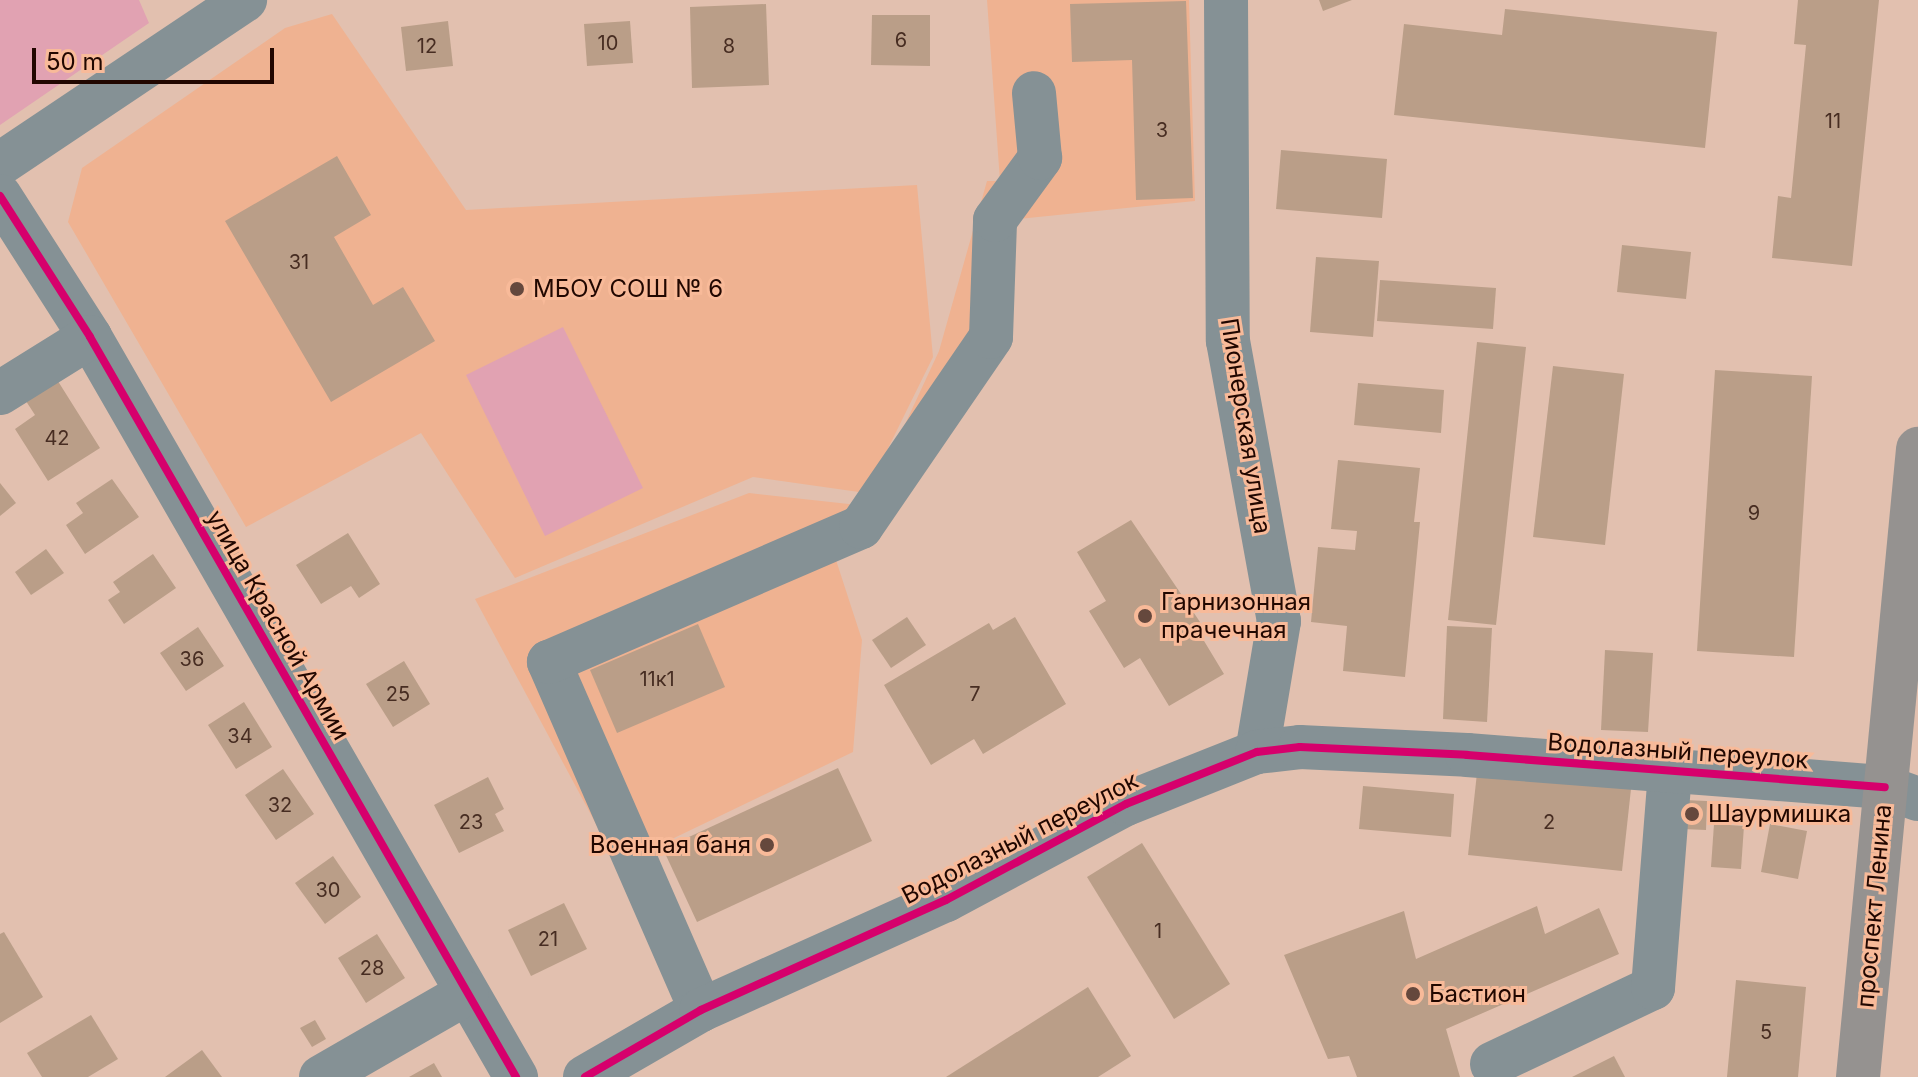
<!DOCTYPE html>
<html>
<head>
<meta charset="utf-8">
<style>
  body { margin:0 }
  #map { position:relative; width:1918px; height:1077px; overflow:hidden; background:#e2c0af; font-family:Inter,sans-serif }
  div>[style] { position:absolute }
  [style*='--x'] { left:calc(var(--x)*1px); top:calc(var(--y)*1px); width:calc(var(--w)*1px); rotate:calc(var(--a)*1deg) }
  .built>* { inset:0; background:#efb291 }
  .green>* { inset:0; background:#e1a2b2 }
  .building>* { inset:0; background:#ba9e88 }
  .minor>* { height:44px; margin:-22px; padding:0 22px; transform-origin:22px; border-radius:22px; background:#859195 }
  .major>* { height:44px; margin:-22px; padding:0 22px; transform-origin:22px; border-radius:22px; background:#959290 }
  .cycleway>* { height:8px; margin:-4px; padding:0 4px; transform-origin:4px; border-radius:4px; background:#d6006c }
  .dots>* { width:22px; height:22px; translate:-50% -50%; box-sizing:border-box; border:4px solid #f8ba99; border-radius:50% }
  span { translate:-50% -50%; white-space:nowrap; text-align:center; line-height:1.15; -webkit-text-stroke:6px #f8ba99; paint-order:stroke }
  .number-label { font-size:20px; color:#472d22 }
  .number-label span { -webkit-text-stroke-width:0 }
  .poi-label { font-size:24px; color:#210700 }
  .left { translate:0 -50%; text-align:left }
  .right { translate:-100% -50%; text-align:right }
  .street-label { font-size:24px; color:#210700 }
  .scale { position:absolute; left:32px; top:48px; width:242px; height:36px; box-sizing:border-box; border:4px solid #210700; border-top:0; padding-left:10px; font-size:24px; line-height:28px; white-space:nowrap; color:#210700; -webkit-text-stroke:6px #f8ba99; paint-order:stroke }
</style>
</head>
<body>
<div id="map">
  <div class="built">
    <i style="clip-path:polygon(987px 0,1189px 0,1195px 201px,1009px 220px,1007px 349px,836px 560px,862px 640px,853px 752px,618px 865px,475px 599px,749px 493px,867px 506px,939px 351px,987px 181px,1000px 181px)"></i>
    <i style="clip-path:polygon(332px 14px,466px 210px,917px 185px,933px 357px,866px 493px,753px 477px,515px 578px,421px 433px,246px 527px,68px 222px,82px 168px,285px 28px)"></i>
  </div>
  <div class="green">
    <i style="clip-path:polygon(0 0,139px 0,149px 23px,0 125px)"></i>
    <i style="clip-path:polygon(563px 327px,643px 488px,545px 536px,466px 375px)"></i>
  </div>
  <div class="building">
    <i style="clip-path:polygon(1319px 0,1352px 0,1323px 11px)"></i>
    <i style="clip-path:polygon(1798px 0,1879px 0,1852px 266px,1772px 258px,1778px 196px,1791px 198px,1806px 45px,1794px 44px)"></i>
    <i style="clip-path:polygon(1186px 1px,1193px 198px,1136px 200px,1132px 60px,1072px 62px,1070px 4px)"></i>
    <i style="clip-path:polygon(766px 4px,769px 85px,692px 88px,690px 7px)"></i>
    <i style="clip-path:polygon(1505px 9px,1717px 32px,1705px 148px,1394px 115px,1404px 24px,1502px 35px)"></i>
    <i style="clip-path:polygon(872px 15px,930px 15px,930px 66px,871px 65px)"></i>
    <i style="clip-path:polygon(448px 21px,453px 66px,406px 71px,401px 27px)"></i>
    <i style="clip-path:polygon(630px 21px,633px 63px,587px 66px,584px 24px)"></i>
    <i style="clip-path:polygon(1281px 150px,1387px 159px,1382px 218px,1276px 209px)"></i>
    <i style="clip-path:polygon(337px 156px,371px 215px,334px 237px,373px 305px,403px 287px,435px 341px,331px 402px,225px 221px)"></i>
    <i style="clip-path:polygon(1622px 245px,1691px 252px,1686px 299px,1617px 292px)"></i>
    <i style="clip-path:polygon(1316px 257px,1379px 261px,1373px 337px,1310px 332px)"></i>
    <i style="clip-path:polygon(1380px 280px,1496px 288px,1493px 329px,1377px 321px)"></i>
    <i style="clip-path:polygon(1477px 342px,1526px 347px,1496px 625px,1448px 620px)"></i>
    <i style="clip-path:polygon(1553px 366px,1624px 374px,1605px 545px,1533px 537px)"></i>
    <i style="clip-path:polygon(1715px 370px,1812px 376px,1794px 657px,1697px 651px)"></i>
    <i style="clip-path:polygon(56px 378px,100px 448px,48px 481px,15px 429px,35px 415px,24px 398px)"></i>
    <i style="clip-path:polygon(1358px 383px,1444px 390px,1441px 433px,1354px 425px)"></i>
    <i style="clip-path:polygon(1338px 460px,1420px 468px,1414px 522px,1420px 522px,1405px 677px,1343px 671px,1347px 626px,1311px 622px,1318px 547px,1355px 550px,1357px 531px,1331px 529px)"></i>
    <i style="clip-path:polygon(112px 479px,139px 517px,85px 554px,66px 525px,83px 513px,76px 503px)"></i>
    <i style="clip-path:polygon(0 483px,16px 503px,0 516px)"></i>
    <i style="clip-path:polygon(1131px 520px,1200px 622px,1195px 626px,1224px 674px,1169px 706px,1140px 658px,1124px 668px,1089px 611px,1106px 601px,1077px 552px)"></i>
    <i style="clip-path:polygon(348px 533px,380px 584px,359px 598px,351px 586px,321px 604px,296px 565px)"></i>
    <i style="clip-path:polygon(46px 549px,64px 573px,31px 595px,15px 572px)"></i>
    <i style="clip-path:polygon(153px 554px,176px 588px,124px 624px,108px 600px,120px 592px,113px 582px)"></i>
    <i style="clip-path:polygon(907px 617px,926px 645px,891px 668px,872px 640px)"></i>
    <i style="clip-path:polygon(1015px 617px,1066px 704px,983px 754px,974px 739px,931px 765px,884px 685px,989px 623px,993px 630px)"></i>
    <i style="clip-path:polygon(698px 624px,725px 687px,617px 733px,590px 670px)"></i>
    <i style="clip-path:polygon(1447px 626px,1492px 628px,1487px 722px,1443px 719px)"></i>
    <i style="clip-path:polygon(198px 627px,224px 666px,186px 691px,160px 653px)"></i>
    <i style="clip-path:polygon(1605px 650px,1653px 653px,1648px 732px,1601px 730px)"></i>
    <i style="clip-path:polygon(404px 661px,430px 704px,393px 727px,366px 684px)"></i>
    <i style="clip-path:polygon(244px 702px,272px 747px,236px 769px,208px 725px)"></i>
    <i style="clip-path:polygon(838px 768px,872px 841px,697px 922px,663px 849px)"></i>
    <i style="clip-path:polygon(283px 769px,314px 814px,276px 840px,245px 795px)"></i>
    <i style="clip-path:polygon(1477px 773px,1631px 789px,1622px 871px,1468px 855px)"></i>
    <i style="clip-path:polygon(488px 777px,504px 809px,495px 814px,504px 831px,459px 853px,434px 805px)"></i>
    <i style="clip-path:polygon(1363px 786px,1454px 794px,1451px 837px,1359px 829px)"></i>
    <i style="clip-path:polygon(1684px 800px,1707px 801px,1706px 830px,1682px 829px)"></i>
    <i style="clip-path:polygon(1714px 824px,1744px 826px,1741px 869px,1711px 867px)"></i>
    <i style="clip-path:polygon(1770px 824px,1807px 831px,1798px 879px,1761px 872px)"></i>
    <i style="clip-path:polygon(1142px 843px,1230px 984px,1174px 1019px,1087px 877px)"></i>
    <i style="clip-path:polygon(333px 856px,361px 897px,325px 924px,295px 883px)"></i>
    <i style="clip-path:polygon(564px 903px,587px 949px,531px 976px,508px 930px)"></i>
    <i style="clip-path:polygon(1537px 906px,1545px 934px,1599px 908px,1619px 954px,1446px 1029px,1460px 1077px,1357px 1077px,1349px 1056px,1328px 1059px,1284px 955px,1404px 911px,1416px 959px)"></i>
    <i style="clip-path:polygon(4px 932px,43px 997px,0 1023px,0 934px)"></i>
    <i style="clip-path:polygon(377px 934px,405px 978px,366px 1003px,338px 958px)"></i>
    <i style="clip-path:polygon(1736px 980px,1806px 987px,1798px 1077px,1727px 1077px)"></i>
    <i style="clip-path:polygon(1088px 987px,1131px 1056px,1098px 1077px,946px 1077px)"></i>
    <i style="clip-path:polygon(91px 1015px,118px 1059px,88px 1077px,42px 1077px,27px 1053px)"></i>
    <i style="clip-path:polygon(315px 1020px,326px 1039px,312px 1047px,300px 1028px)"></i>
    <i style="clip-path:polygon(202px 1050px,222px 1077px,165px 1077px)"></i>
    <i style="clip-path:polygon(1614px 1056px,1625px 1077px,1572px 1077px)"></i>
    <i style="clip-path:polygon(434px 1063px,442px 1077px,409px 1077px)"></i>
  </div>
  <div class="minor">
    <i style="--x:1226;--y:0;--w:341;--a:89.7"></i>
    <i style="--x:1228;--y:341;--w:285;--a:79.7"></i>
    <i style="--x:1279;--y:621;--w:133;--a:99.5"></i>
    <i style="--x:0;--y:164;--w:295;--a:-33.8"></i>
    <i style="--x:0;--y:196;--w:167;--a:57.4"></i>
    <i style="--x:90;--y:337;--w:854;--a:60.07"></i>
    <i style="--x:0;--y:393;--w:106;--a:-31.9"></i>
    <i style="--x:701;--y:1010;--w:380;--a:-113.6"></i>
    <i style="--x:549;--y:662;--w:340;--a:-23.4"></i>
    <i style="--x:861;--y:527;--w:230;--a:-55.6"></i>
    <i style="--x:991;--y:337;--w:117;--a:-88"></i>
    <i style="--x:995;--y:220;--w:77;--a:-54"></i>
    <i style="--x:1040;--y:158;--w:65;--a:-95.3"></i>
    <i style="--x:1492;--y:1064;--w:178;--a:-25.3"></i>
    <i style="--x:1653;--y:988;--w:218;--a:-85.5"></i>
    <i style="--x:321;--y:1077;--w:168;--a:-29.9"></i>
    <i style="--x:585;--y:1077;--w:134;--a:-30"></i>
    <i style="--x:701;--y:1010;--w:269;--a:-24.2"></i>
    <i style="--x:946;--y:900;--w:204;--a:-28.1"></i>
    <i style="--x:1126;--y:804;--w:141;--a:-21.7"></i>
    <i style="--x:1257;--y:752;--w:43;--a:-6.6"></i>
    <i style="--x:1300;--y:747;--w:167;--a:2.7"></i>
    <i style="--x:1467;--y:755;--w:419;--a:4.4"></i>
    <i style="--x:1885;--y:787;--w:35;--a:20"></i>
  </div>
  <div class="major">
    <i style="--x:1858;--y:1077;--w:631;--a:-84.54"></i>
  </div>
  <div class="cycleway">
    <i style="--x:0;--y:196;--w:167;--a:57.4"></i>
    <i style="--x:90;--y:337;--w:854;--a:60.07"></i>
    <i style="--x:585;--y:1077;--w:134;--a:-30"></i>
    <i style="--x:701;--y:1010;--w:269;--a:-24.2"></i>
    <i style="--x:946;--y:900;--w:204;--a:-28.1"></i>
    <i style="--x:1126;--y:804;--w:141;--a:-21.7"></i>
    <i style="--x:1257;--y:752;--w:43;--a:-6.6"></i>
    <i style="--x:1300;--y:747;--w:167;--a:2.7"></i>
    <i style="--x:1467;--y:755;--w:419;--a:4.4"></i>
  </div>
  <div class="dots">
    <i style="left:517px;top:289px;background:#65483d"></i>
    <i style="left:1145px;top:616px;background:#65483d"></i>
    <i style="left:1692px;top:814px;background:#65483d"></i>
    <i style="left:767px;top:845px;background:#65483d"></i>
    <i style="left:1413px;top:994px;background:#65483d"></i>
  </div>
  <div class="number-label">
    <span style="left:901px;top:40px">6</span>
    <span style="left:608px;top:43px">10</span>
    <span style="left:427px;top:46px">12</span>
    <span style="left:729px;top:46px">8</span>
    <span style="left:1833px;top:121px">11</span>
    <span style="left:1162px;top:130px">3</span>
    <span style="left:299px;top:262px">31</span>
    <span style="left:57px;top:438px">42</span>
    <span style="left:1754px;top:513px">9</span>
    <span style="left:192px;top:659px">36</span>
    <span style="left:657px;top:679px">11к1</span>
    <span style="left:398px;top:694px">25</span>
    <span style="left:975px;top:694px">7</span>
    <span style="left:240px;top:736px">34</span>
    <span style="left:280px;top:805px">32</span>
    <span style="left:471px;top:822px">23</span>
    <span style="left:1549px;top:822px">2</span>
    <span style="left:328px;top:890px">30</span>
    <span style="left:1158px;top:931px">1</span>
    <span style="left:548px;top:939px">21</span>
    <span style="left:372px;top:968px">28</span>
    <span style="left:1766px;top:1032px">5</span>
  </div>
  <div class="poi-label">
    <span class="left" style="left:533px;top:289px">МБОУ СОШ № 6</span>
    <span class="left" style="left:1161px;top:616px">Гарнизонная<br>прачечная</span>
    <span class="left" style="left:1708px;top:814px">Шаурмишка</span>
    <span class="right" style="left:751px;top:845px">Военная баня</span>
    <span class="left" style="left:1429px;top:994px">Бастион</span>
  </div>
  <div class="street-label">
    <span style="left:1246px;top:426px;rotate:81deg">Пионерская улица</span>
    <span style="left:278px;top:625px;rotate:60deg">улица Красной Армии</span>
    <span style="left:1678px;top:751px;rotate:4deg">Водолазный переулок</span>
    <span style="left:1020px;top:838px;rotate:-27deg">Водолазный переулок</span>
    <span style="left:1874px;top:906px;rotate:-85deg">проспект Ленина</span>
  </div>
  <div class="scale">50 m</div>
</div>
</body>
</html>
